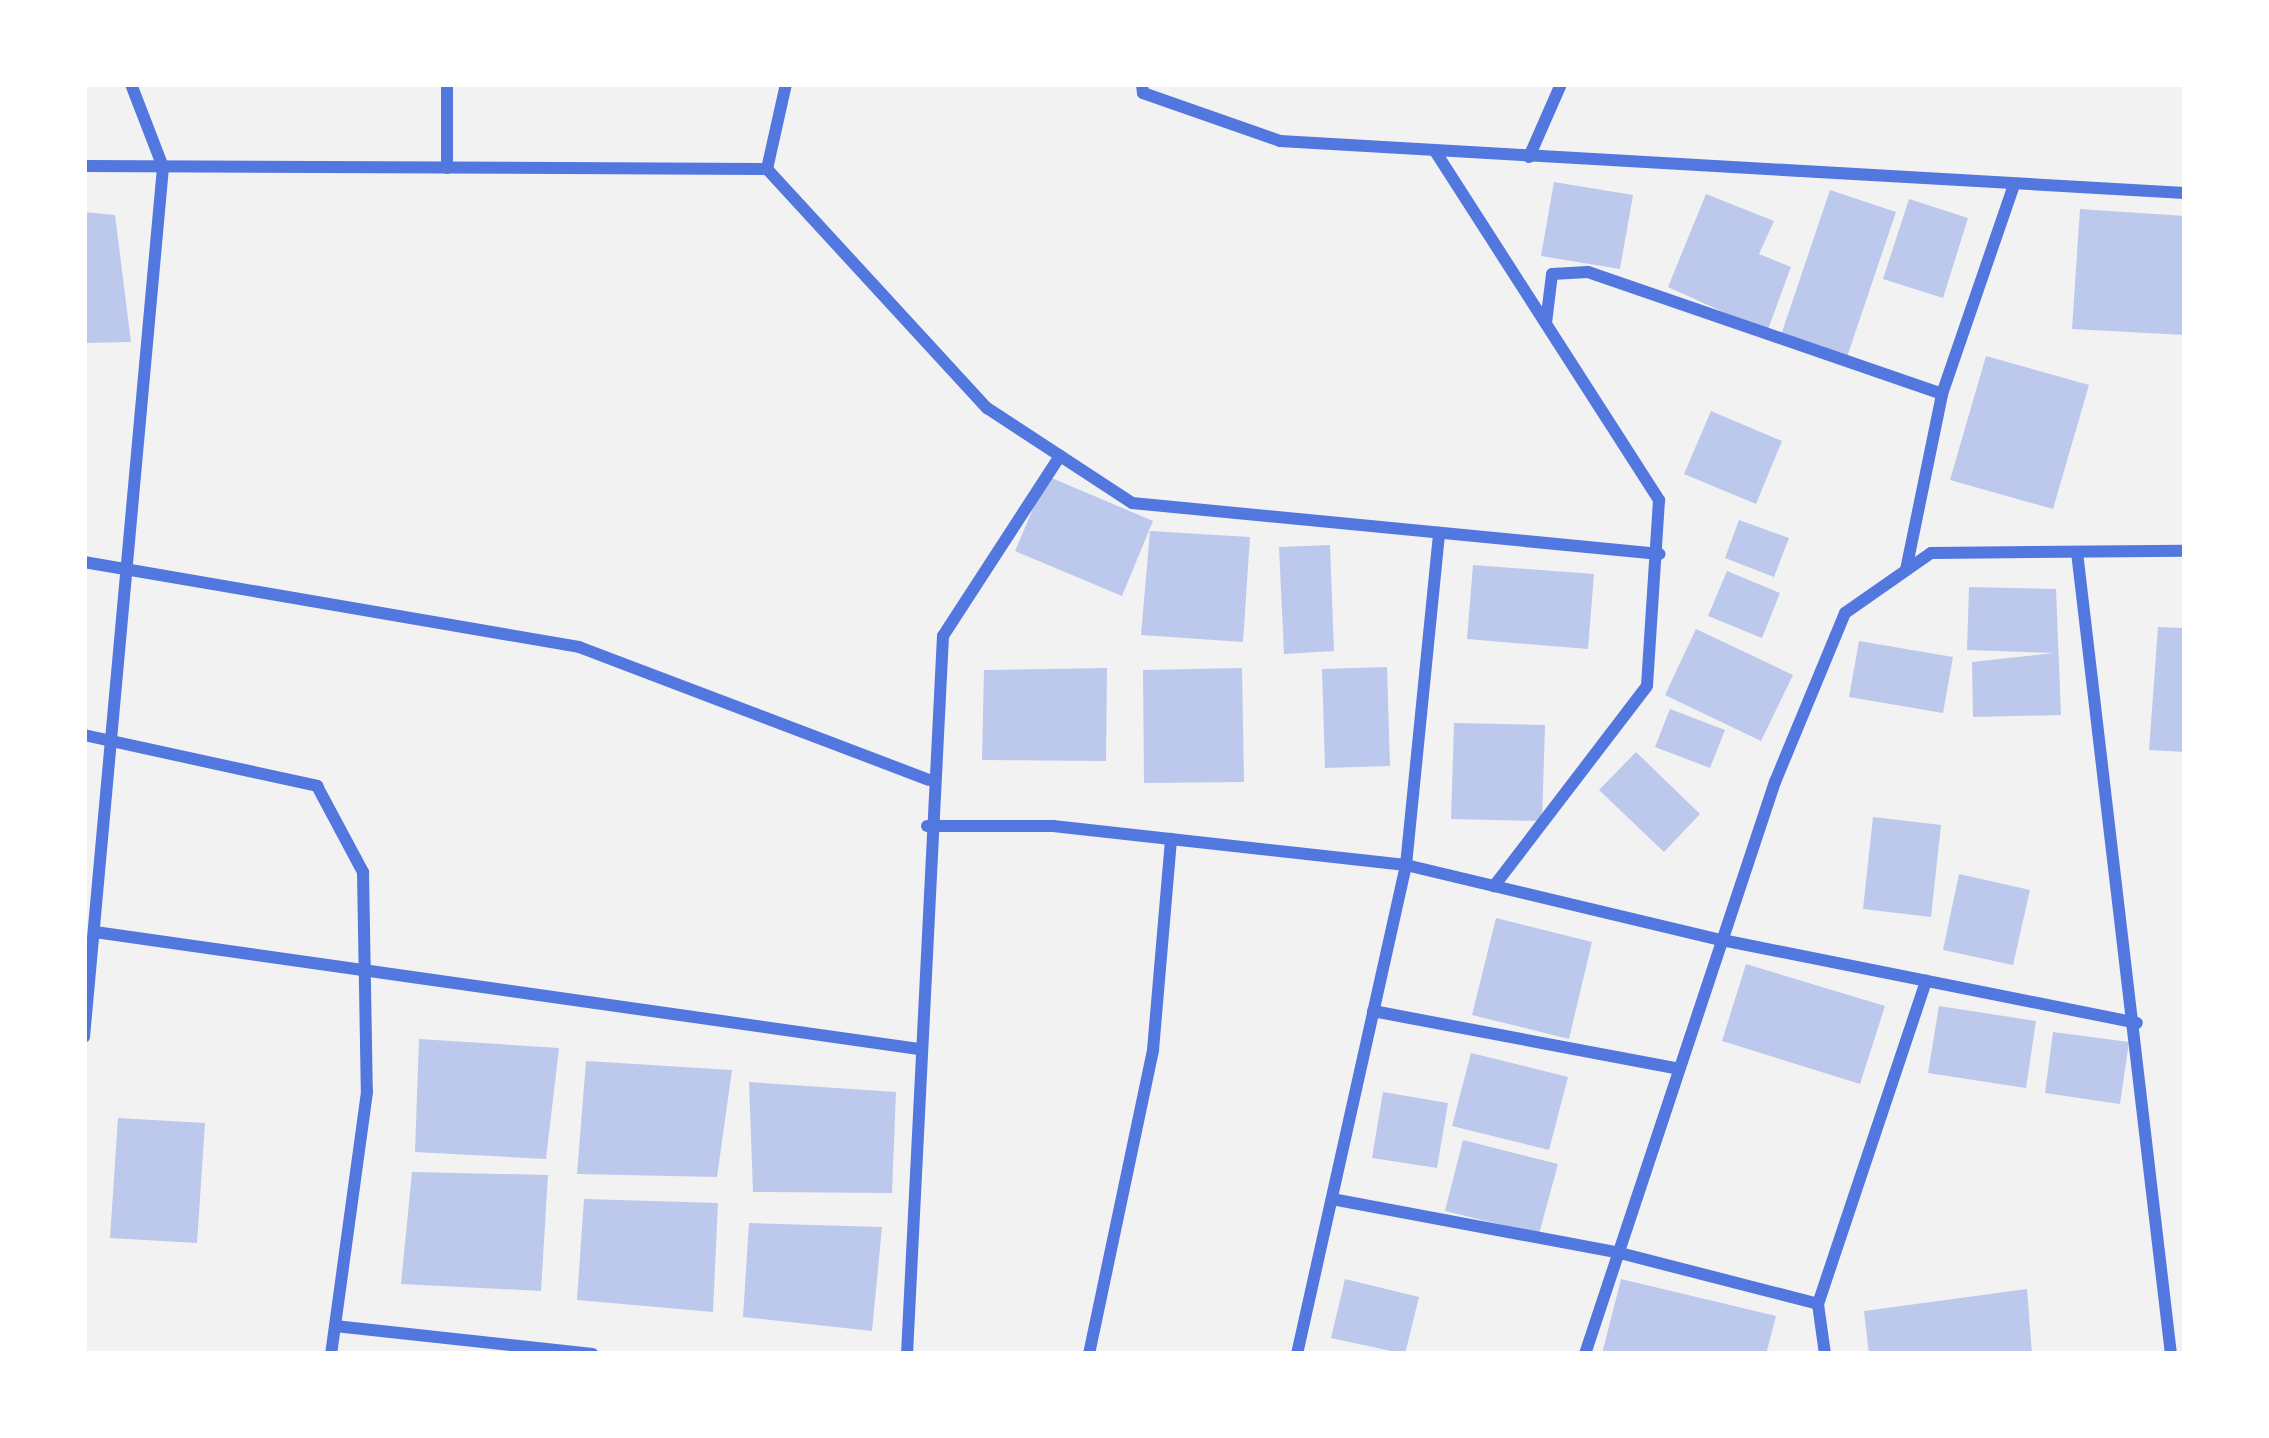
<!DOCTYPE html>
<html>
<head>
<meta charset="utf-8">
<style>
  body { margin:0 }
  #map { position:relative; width:2269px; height:1438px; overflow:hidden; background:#f2f2f2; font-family:Lato,sans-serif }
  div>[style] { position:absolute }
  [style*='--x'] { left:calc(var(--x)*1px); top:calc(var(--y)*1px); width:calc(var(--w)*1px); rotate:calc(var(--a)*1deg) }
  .building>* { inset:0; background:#bdc9ec }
  .minor>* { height:12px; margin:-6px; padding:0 6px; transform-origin:6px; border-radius:6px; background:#5277de }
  span { translate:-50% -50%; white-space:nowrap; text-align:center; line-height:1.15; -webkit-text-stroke:12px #fff; paint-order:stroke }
  .frame { position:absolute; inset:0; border:87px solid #fff; pointer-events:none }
</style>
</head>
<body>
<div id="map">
  <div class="building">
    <i style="clip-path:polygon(1554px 182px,1633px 195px,1620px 269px,1541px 256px)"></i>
    <i style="clip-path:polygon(1830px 190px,1896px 212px,1847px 357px,1781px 335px)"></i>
    <i style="clip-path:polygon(1706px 194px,1774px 221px,1759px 254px,1791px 267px,1767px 332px,1668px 287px)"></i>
    <i style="clip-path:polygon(1909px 199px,1968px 218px,1943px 298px,1883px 279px)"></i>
    <i style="clip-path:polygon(2080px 209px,2185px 216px,2185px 335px,2072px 329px)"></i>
    <i style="clip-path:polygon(84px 212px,115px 215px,131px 342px,84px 343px)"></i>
    <i style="clip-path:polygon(1986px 356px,2089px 385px,2053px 509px,1950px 480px)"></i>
    <i style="clip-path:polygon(1711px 411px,1782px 441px,1756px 504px,1684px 474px)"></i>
    <i style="clip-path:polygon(1047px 476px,1153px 521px,1122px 596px,1015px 551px)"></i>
    <i style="clip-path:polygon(1739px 520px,1789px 538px,1774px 577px,1725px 558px)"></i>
    <i style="clip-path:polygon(1150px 531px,1250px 537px,1243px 642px,1141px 635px)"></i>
    <i style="clip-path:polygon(1330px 545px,1334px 651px,1284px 654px,1279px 547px)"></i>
    <i style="clip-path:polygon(1473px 565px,1594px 574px,1588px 649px,1467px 639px)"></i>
    <i style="clip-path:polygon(1727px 571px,1780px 593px,1762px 638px,1708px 616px)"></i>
    <i style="clip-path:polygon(1969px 587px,2056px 589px,2061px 715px,1973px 717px,1972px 662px,2054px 653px,1967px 650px)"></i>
    <i style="clip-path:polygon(2158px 627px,2185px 628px,2185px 752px,2149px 750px)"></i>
    <i style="clip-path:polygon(1696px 629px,1793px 675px,1761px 741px,1665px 695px)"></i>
    <i style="clip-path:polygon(1859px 641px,1953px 657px,1943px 713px,1849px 697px)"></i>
    <i style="clip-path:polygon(1387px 667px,1390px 766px,1325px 768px,1322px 669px)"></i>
    <i style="clip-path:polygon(1107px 668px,1106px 761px,982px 760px,984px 670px)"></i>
    <i style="clip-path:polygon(1242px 668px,1244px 782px,1144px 783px,1143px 670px)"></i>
    <i style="clip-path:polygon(1670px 709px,1725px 730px,1710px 768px,1655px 747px)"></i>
    <i style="clip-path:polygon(1454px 723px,1545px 725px,1542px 821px,1451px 819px)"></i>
    <i style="clip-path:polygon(1636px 752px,1700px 814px,1664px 852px,1599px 790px)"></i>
    <i style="clip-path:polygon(1873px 817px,1941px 825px,1931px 917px,1863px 909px)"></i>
    <i style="clip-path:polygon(1959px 874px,2030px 890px,2013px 965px,1943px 950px)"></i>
    <i style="clip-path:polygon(1496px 918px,1592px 942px,1569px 1039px,1472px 1015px)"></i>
    <i style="clip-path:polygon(1746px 964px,1885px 1006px,1860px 1084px,1722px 1041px)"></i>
    <i style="clip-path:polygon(1939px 1006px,2036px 1021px,2026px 1088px,1928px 1073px)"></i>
    <i style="clip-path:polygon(2053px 1032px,2129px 1042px,2120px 1104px,2045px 1093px)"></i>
    <i style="clip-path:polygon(419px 1039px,559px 1048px,546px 1159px,415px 1152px)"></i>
    <i style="clip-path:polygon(1471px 1053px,1568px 1077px,1549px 1150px,1452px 1126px)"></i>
    <i style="clip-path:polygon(586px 1061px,732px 1070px,717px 1177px,577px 1174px)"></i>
    <i style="clip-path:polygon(749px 1082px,896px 1092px,892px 1193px,753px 1192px)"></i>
    <i style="clip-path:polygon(1383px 1092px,1448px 1103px,1437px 1168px,1372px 1158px)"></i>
    <i style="clip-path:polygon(118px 1118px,205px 1123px,197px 1243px,110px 1238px)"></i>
    <i style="clip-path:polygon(1463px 1140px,1558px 1164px,1539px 1234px,1445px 1211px)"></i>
    <i style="clip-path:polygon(412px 1172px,548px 1175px,541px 1291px,401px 1284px)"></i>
    <i style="clip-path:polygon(584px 1199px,718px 1203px,713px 1312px,577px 1300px)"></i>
    <i style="clip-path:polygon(749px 1223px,882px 1227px,872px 1331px,743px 1317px)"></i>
    <i style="clip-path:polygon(1345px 1279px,1419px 1297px,1405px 1354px,1331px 1338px)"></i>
    <i style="clip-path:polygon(1621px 1279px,1776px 1316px,1766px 1354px,1602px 1354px)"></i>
    <i style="clip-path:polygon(2027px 1289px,2032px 1354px,1869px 1354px,1864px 1311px)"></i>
  </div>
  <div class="minor">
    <i style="--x:786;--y:84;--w:87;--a:102.6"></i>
    <i style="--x:767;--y:169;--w:325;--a:47.4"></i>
    <i style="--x:987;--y:408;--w:173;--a:33.2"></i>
    <i style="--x:1132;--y:503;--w:530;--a:5.52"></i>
    <i style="--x:1142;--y:84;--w:9;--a:84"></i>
    <i style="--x:1143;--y:93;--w:145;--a:19.3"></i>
    <i style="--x:1280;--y:141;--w:906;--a:3.29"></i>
    <i style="--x:1435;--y:151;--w:415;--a:57.3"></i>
    <i style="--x:1659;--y:500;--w:186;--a:93.7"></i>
    <i style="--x:1647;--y:686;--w:252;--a:127.4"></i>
    <i style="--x:1529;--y:157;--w:80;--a:-66.3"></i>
    <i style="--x:84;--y:166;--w:683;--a:0.25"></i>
    <i style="--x:447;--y:168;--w:84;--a:-90"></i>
    <i style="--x:1546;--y:323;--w:49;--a:-83"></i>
    <i style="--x:1552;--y:274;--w:36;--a:-3"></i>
    <i style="--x:1588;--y:272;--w:374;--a:19"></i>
    <i style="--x:2077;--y:552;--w:807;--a:83.32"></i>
    <i style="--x:84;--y:562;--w:502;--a:9.74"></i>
    <i style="--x:579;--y:647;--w:374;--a:20.8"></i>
    <i style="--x:1906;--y:570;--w:180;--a:-78.4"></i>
    <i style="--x:1942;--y:394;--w:221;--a:-71"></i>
    <i style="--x:84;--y:735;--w:239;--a:12.3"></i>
    <i style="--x:317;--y:786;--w:98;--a:61.9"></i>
    <i style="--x:363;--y:872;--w:220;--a:89"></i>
    <i style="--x:367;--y:1092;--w:264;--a:97.8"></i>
    <i style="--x:927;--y:826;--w:126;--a:0"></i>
    <i style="--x:1053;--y:826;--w:355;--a:6.3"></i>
    <i style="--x:1406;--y:865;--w:325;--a:13.4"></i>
    <i style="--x:1722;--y:940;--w:423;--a:11.3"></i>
    <i style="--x:95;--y:932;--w:832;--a:8.08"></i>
    <i style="--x:1373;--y:1011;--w:311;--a:10.7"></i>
    <i style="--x:84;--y:1037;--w:874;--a:-84.81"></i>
    <i style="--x:163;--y:167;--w:89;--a:-111.1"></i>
    <i style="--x:1332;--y:1199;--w:293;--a:10.6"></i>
    <i style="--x:1620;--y:1253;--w:204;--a:14.4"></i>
    <i style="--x:335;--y:1326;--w:259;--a:6.2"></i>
    <i style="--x:907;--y:1354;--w:719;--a:-87.13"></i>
    <i style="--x:943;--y:636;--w:215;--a:-57"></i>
    <i style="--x:1089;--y:1354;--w:311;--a:-78.1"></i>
    <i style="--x:1153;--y:1050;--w:212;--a:-85.1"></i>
    <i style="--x:1297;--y:1354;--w:501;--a:-77.43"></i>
    <i style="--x:1406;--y:865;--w:334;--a:-84.3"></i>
    <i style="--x:1585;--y:1354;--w:603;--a:-71.63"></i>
    <i style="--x:1775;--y:782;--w:183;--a:-67.5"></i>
    <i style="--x:1845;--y:613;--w:105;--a:-34.9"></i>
    <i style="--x:1931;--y:553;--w:254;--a:-0.5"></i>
    <i style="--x:1825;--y:1354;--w:50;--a:-98"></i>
    <i style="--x:1818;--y:1304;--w:341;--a:-71.5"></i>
  </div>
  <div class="frame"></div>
</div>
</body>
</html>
